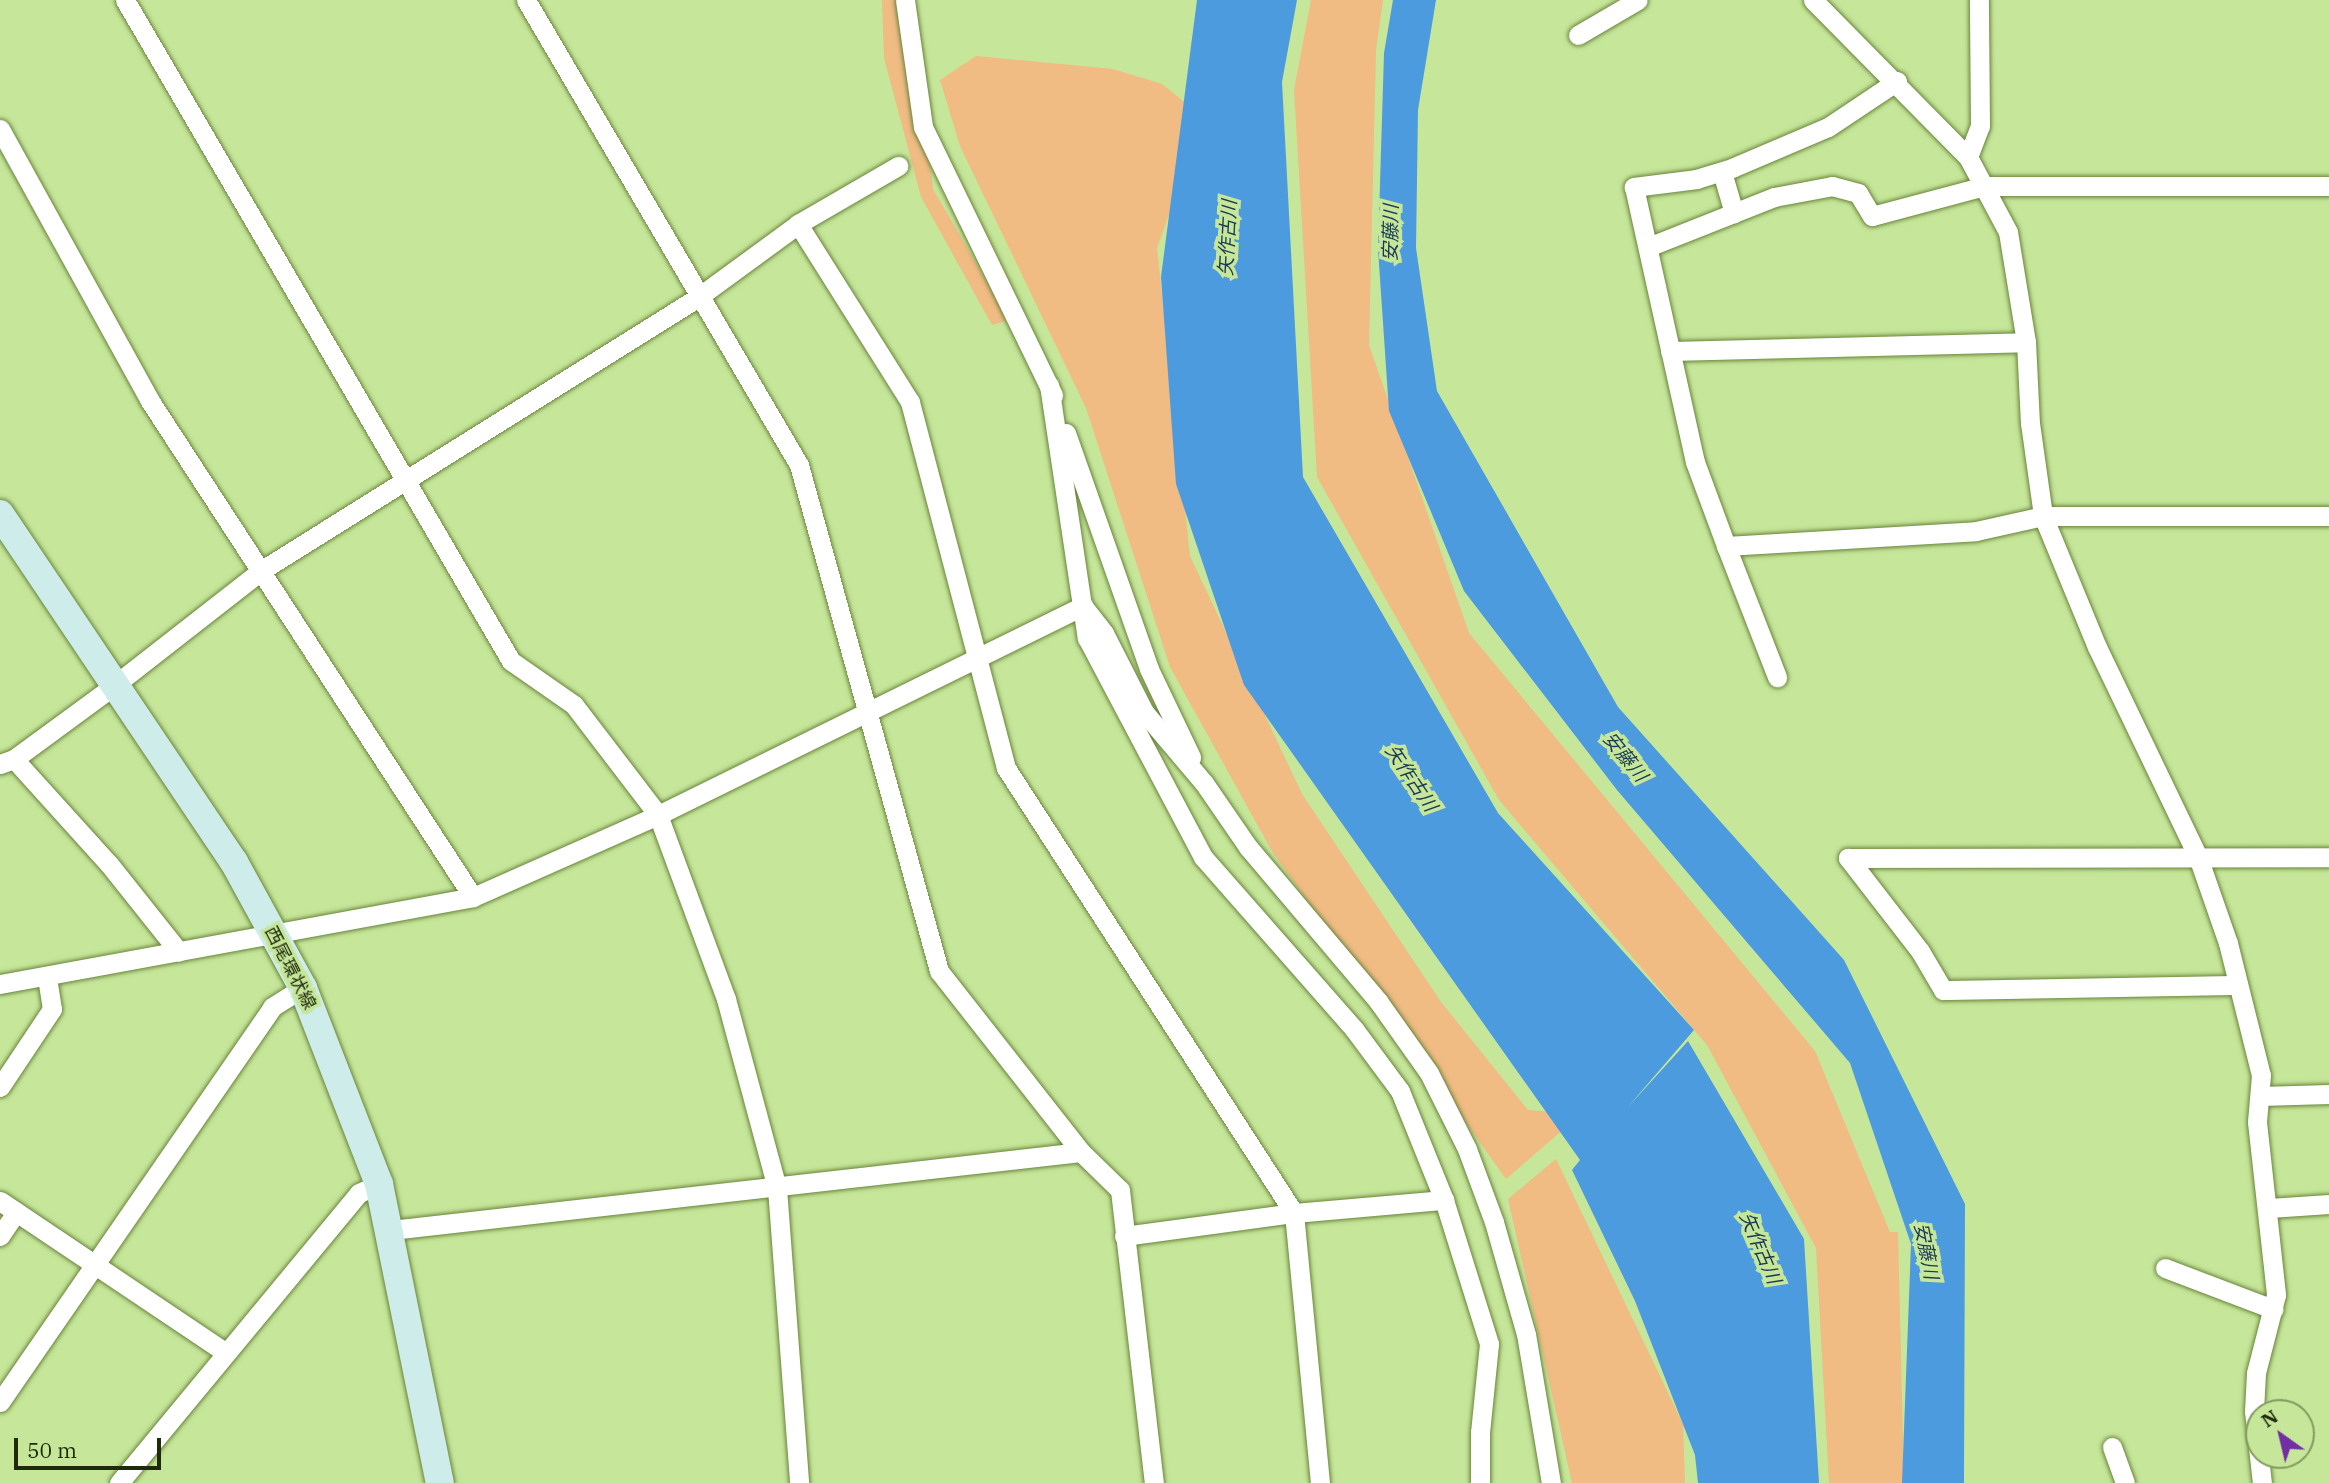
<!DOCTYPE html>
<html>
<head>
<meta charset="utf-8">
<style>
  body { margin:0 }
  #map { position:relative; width:2329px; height:1483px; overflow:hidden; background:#c6e69a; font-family:"IBM Plex Serif","Noto Sans JP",serif }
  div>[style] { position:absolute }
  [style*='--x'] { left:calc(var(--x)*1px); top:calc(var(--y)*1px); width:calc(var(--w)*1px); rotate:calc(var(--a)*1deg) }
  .green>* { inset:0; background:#f1bb84 }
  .water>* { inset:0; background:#4c9bde }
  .roads { filter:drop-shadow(0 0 2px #69853b) drop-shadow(0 0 2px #69853b) }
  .street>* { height:19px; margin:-9.5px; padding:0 9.5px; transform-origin:9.5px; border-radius:9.5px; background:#fff }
  .secondary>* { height:28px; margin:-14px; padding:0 14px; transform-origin:14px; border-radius:14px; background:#ceece9 }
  span { translate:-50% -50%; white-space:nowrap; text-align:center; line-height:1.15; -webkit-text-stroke:7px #c6e69a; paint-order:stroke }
  .street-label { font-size:18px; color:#1f2a0b }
  .water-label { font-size:19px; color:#1a3a56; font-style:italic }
  .north { position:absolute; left:2245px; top:1399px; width:70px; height:70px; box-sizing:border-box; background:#c6e69a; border:2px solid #839b61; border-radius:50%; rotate:326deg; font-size:19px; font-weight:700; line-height:28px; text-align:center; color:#1f2a0b }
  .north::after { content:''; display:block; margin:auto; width:24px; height:32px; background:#722fa3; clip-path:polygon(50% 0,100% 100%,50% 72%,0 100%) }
  .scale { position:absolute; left:14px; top:1438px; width:147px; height:32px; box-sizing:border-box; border:4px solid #1f2a0b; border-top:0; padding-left:9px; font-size:21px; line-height:24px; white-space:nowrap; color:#1f2a0b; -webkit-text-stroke:5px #c6e69a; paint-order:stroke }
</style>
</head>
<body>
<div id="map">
  <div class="green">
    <i style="clip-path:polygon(882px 0,911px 0,933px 189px,1009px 320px,992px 325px,921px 197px,884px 58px)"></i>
    <i style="clip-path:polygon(1311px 0,1383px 0,1376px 50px,1369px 345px,1469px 633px,1815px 1051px,1890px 1232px,1898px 1232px,1904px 1483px,1829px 1483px,1816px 1248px,1707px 1045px,1499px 800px,1317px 477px,1294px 90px)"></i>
    <i style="clip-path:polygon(976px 56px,1113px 69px,1162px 84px,1204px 118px,1157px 248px,1190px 556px,1302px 794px,1441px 1002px,1528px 1110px,1581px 1114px,1506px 1179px,1273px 853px,1170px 667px,1086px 408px,960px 146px,940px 80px)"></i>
    <i style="clip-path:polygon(1556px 1159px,1683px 1424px,1685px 1483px,1572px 1483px,1508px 1199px)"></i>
  </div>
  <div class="water">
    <i style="clip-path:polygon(1197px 0,1297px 0,1282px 82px,1303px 477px,1498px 813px,1694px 1030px,1627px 1108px,1688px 1041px,1804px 1239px,1819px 1483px,1698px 1483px,1695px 1455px,1635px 1301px,1572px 1170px,1580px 1160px,1244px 685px,1176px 484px,1161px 277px)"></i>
    <i style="clip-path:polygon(1393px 0,1436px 0,1418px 110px,1416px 248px,1437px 391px,1618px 707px,1844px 960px,1965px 1204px,1964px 1483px,1902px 1483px,1911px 1244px,1850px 1063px,1617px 790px,1464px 591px,1389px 411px,1378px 249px,1384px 53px)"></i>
  </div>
  <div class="roads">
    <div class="street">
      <i style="--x:125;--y:0;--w:765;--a:59.72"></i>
      <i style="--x:511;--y:661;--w:77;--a:34.9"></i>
      <i style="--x:574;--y:705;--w:138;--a:52.6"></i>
      <i style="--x:658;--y:815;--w:196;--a:69.7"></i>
      <i style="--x:726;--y:999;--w:196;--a:74.9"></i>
      <i style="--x:777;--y:1188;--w:296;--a:85.7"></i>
      <i style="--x:526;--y:0;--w:539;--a:59.58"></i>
      <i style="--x:799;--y:465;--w:525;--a:74.53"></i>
      <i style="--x:939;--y:971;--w:230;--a:51.9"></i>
      <i style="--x:1081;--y:1152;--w:54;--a:44.3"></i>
      <i style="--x:1120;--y:1190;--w:295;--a:83.4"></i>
      <i style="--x:905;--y:0;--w:128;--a:81.9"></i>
      <i style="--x:923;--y:127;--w:298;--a:64.1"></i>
      <i style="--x:1813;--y:0;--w:221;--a:45.4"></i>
      <i style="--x:1968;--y:157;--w:85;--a:61.9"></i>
      <i style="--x:2008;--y:232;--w:111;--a:80.7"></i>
      <i style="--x:2026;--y:342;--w:81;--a:87.2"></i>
      <i style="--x:2030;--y:423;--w:94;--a:82"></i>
      <i style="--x:2043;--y:516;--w:142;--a:67.6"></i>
      <i style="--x:2097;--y:647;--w:233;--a:64.3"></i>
      <i style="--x:2198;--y:857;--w:91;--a:70.8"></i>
      <i style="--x:2228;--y:943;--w:136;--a:76"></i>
      <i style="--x:2261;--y:1075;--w:47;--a:94.9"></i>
      <i style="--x:2257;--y:1122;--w:174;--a:83.7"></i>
      <i style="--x:2276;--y:1295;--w:81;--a:104.4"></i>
      <i style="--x:2256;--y:1373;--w:38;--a:93"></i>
      <i style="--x:2254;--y:1411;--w:72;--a:83.7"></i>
      <i style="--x:1578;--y:35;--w:69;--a:-30.3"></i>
      <i style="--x:1897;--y:81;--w:83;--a:146.3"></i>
      <i style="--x:1828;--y:127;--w:104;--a:156.9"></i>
      <i style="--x:1732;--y:168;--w:37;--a:163"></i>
      <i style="--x:1697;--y:179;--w:64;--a:172.8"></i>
      <i style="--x:1634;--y:187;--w:282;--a:77.5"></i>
      <i style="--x:1695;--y:462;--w:90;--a:69.7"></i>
      <i style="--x:1726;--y:546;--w:250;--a:-3.4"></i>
      <i style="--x:1976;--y:531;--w:69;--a:-12.6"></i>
      <i style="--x:2043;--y:516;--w:286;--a:0"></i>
      <i style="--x:0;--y:129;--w:311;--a:61.1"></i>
      <i style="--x:150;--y:401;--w:592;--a:56.93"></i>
      <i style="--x:1968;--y:157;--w:33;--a:-69"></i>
      <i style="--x:1980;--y:126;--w:126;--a:-90.5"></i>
      <i style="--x:1722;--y:172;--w:43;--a:73.7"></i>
      <i style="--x:798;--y:224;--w:210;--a:57.8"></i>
      <i style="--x:910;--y:402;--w:378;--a:75.3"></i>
      <i style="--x:1006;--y:768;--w:530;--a:57.09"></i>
      <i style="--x:1294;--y:1213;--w:271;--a:84.5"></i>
      <i style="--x:1648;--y:247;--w:136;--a:-21.6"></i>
      <i style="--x:1774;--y:197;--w:59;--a:-10.7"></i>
      <i style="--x:1832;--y:186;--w:27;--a:15"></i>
      <i style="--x:1858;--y:193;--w:27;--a:59"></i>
      <i style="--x:1872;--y:216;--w:117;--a:-14.9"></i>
      <i style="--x:1985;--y:186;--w:344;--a:0"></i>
      <i style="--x:1670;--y:351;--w:356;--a:-1.4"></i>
      <i style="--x:1049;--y:385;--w:256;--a:81.5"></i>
      <i style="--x:1087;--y:638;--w:248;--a:62.1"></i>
      <i style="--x:1203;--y:857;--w:229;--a:48.7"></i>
      <i style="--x:1354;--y:1029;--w:77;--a:53.4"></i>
      <i style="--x:1400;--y:1091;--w:118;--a:68"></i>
      <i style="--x:1066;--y:433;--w:250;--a:70.6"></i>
      <i style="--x:1149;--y:669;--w:98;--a:64.5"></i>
      <i style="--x:1726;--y:546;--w:141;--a:68.7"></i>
      <i style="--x:1083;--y:606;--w:34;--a:52"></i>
      <i style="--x:1104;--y:633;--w:89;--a:63.1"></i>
      <i style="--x:1144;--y:712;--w:93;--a:49.8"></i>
      <i style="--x:1204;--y:783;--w:78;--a:55.5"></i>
      <i style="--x:1248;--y:847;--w:202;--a:49.8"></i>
      <i style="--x:1378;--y:1001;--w:88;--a:54.7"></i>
      <i style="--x:1429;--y:1073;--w:85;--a:63.4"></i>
      <i style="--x:1467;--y:1149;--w:78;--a:69.7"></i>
      <i style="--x:1494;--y:1222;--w:116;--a:74.1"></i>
      <i style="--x:1526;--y:1334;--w:151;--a:80.5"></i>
      <i style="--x:14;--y:759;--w:142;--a:47.9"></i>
      <i style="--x:109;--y:864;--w:112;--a:51.5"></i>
      <i style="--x:0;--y:764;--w:15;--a:-20"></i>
      <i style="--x:14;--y:759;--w:127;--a:-36.3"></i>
      <i style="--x:116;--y:684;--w:185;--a:-38"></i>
      <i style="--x:262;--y:570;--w:513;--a:-32.02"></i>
      <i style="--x:697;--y:298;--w:125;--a:-36.2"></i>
      <i style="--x:798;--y:224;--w:116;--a:-30.1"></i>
      <i style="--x:0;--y:984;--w:481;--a:-10.4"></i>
      <i style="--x:473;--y:897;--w:202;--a:-23.9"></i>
      <i style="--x:658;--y:815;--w:474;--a:-26.2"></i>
      <i style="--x:2238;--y:985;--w:295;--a:179"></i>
      <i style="--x:1943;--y:990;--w:45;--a:-120.5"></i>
      <i style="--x:1920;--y:951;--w:118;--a:-127.7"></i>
      <i style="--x:1848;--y:858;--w:481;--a:-0.1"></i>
      <i style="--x:0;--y:1087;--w:94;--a:-56.3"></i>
      <i style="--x:52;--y:1009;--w:33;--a:-99"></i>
      <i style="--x:2260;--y:1096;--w:69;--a:-1.7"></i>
      <i style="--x:0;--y:1201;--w:272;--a:33.9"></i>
      <i style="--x:2269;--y:1208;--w:60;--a:-3.8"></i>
      <i style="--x:391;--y:1230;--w:694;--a:-6.45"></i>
      <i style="--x:0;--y:1236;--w:29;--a:-56"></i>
      <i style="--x:1124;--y:1236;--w:172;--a:-7.7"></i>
      <i style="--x:1294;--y:1213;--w:151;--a:-5"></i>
      <i style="--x:1444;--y:1200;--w:151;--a:72.6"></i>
      <i style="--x:1489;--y:1344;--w:89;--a:95.8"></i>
      <i style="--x:1480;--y:1433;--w:50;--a:90"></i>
      <i style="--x:2165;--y:1268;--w:116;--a:20.8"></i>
      <i style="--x:0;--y:1402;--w:480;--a:-55.4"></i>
      <i style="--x:272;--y:1007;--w:36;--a:-32"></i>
      <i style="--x:2112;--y:1447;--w:38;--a:70"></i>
      <i style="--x:119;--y:1483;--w:376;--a:-50.4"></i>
      <i style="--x:359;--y:1193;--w:22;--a:-24"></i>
    </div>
    <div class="secondary">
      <i style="--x:0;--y:514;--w:419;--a:56.1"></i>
      <i style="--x:234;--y:862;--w:144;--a:61.3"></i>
      <i style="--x:303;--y:988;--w:210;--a:68.8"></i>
      <i style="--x:379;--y:1184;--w:305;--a:78.5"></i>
    </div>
  </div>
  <div class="street-label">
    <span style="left:290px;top:968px;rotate:63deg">西尾環状線</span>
  </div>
  <div class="water-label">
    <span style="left:1391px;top:233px;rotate:-89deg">安藤川</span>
    <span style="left:1228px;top:238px;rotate:-87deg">矢作古川</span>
    <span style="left:1625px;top:757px;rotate:51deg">安藤川</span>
    <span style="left:1411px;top:778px;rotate:56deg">矢作古川</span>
    <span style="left:1760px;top:1248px;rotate:67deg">矢作古川</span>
    <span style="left:1926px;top:1251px;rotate:79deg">安藤川</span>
  </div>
  <div class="north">N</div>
  <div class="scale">50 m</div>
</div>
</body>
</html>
